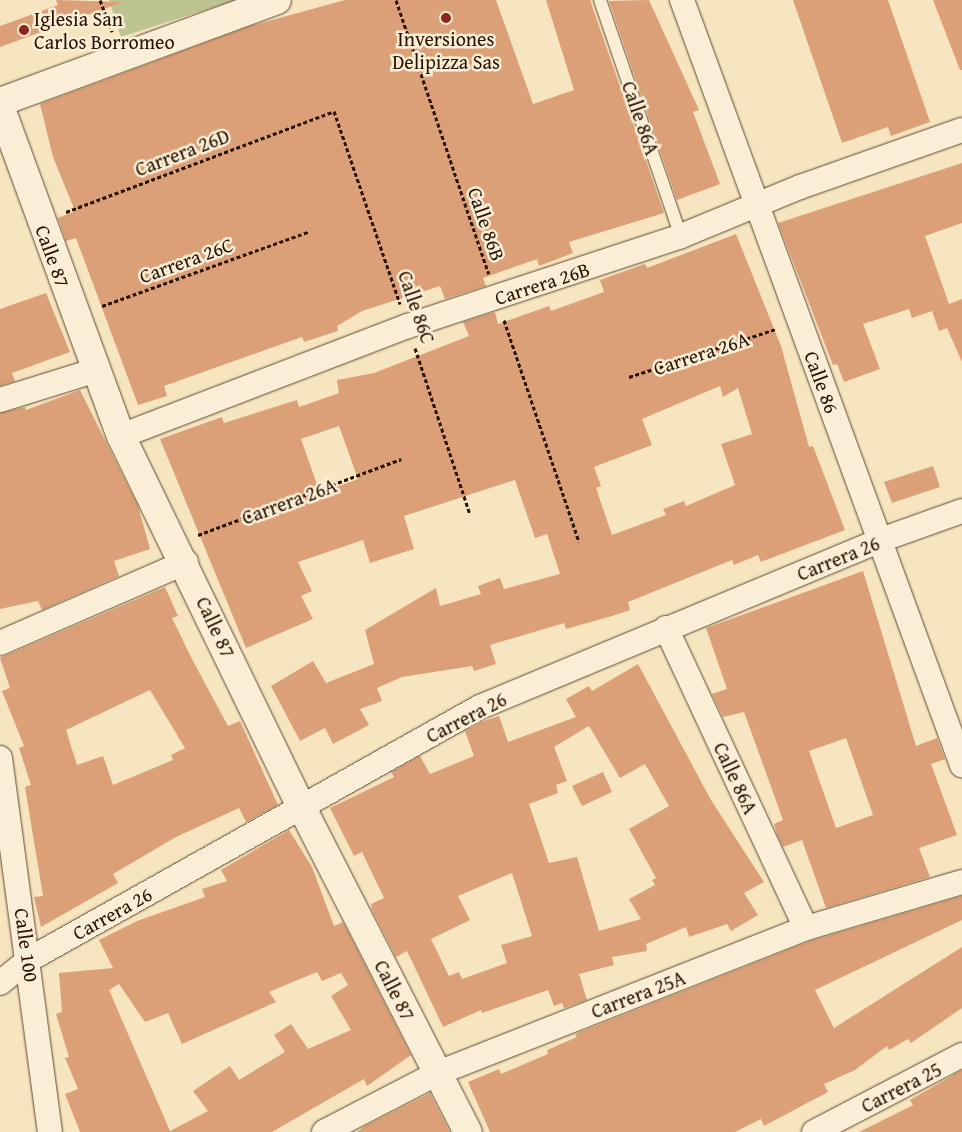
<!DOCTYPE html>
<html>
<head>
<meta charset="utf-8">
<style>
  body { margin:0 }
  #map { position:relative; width:962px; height:1132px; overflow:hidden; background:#f7e5c0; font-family:"Gentium Book Plus",serif }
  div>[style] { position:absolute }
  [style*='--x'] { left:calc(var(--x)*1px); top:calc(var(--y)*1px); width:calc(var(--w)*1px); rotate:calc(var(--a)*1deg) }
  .green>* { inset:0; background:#bdc492 }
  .building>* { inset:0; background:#dca078 }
  .path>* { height:3px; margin-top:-1.5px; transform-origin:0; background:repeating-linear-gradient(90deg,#291301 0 4px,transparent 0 6.5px) }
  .roads { filter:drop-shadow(0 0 1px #5c4831) drop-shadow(0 0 1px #5c4831) }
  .service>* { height:12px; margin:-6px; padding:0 6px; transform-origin:6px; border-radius:6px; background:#faeed6 }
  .minor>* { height:24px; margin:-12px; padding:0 12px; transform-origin:12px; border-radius:12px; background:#faeed6 }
  .tertiary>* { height:28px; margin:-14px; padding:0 14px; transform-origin:14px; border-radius:14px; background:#faeed6 }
  .dots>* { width:14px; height:14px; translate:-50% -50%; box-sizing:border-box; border:2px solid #faeed6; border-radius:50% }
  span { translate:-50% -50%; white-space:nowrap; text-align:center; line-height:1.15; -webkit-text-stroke:5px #faeed6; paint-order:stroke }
  .poi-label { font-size:20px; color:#291301 }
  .left { translate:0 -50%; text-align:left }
  .street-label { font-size:20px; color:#291301 }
</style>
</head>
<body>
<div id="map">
  <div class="green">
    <i style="clip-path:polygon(109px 0,236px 0,121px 37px)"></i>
  </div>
  <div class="building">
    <i style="clip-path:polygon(56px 0,123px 2px,0 47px,0 26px,58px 5px)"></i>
    <i style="clip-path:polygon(345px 0,496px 0,533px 104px,574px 90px,546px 0,590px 0,664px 213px,569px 242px,573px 253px,539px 266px,537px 259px,483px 278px,486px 286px,445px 299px,440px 286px,362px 311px,337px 326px,338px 331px,304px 342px,302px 337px,164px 386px,167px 396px,138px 405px,76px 238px,66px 241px,58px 218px,75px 211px,53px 157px,40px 104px,250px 26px)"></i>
    <i style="clip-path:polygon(649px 0,699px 110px,693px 112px,720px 184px,677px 200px,609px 1px)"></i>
    <i style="clip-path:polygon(793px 0,888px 0,930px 122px,891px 136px,888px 127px,842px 143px)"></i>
    <i style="clip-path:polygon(933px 0,962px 0,962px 70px,960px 70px)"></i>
    <i style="clip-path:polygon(962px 163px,962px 223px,925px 236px,949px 304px,962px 299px,962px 362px,947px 328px,939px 331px,932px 311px,912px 318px,909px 309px,863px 324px,880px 369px,844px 382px,837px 364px,833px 365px,778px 223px)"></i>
    <i style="clip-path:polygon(evenodd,736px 234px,781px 346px,809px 447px,813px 446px,845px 530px,761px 562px,758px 555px,734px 565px,732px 560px,628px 602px,630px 610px,612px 616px,566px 629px,564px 623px,490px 645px,496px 664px,474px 671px,472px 666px,402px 677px,377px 688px,382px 701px,360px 709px,369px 725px,333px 744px,325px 728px,300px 741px,271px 686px,313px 661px,326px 683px,374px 664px,365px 630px,436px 588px,440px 606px,481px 594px,478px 586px,500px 578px,504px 589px,560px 574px,547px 534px,535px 538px,515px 480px,404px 516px,414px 549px,370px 563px,363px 540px,298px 562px,312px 591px,301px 596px,313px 619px,246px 648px,160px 439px,222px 417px,224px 423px,297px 400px,299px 407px,339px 393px,337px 380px,374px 373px,469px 336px,463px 322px,495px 312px,498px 324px,549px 306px,551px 311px,604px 292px,600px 280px,645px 264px,647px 268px,736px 234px,720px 386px,723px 397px,738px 388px,752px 434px,721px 444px,735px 485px,686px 506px,684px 501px,663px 509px,666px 515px,612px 535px,596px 488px,601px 486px,594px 467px,652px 445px,642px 419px,720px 386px,736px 234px,339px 426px,358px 479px,320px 493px,301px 439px,339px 426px)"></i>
    <i style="clip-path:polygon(46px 293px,70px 352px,12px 373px,15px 381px,0 386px,0 309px)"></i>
    <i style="clip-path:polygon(80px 390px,138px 506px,150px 549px,114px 561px,119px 576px,42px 610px,38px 601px,0 609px,0 413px,25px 407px,26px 410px)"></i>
    <i style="clip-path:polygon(933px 466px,940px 487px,892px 503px,884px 482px)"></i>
    <i style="clip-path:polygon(evenodd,863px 571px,916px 746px,937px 738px,945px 759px,931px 764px,957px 835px,919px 848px,930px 877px,826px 908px,802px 840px,783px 847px,777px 834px,774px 824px,783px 820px,744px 712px,723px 717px,712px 694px,727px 689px,706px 628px,863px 571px,846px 738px,873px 815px,836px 828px,809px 751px,846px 738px)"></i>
    <i style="clip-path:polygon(evenodd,165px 587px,178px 616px,172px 618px,193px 661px,228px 726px,240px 721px,278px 805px,246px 822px,239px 808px,176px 837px,113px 874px,118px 883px,41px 927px,34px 897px,43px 896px,25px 787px,31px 785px,19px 748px,24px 746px,2px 691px,10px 688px,0 658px,165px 587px,150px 690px,185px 748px,171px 755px,173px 760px,113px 785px,103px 756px,77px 765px,66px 730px,150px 690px)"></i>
    <i style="clip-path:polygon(evenodd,638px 664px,711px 800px,764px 882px,744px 893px,758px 915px,731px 931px,727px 924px,689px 937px,686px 927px,646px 944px,647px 951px,612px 957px,614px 965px,579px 974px,587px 1000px,564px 1008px,562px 1003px,554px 1006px,548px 990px,482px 1013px,481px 1010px,443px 1027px,407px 951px,396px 957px,372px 910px,371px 904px,384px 898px,362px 852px,354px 856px,330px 808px,394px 777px,391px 772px,420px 756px,430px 774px,474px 756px,465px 731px,481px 722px,499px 716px,508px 742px,576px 717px,566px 699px,589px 686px,592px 691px,638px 664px,589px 726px,620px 778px,645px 764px,669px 806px,629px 829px,656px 878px,652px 880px,655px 885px,629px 899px,641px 919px,599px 931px,577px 857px,549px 863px,529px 804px,558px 793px,556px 785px,567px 781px,554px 747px,589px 726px,638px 664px,512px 873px,532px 936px,501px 945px,507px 963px,462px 979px,459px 972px,449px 976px,431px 939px,470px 920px,458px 896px,512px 873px)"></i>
    <i style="clip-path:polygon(603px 772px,612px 792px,582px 806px,572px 786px)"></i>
    <i style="clip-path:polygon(evenodd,289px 830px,312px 867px,334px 926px,343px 922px,411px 1055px,367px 1086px,364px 1079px,272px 1132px,80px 1132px,65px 1094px,78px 1089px,65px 1058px,69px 1057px,56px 1014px,62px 1012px,59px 973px,113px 968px,99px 940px,137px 921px,205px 897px,202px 889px,227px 881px,221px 870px,289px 830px,317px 972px,322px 981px,341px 973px,348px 985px,331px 996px,351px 1030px,308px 1049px,291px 1024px,274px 1035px,285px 1052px,239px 1080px,230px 1066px,193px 1091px,208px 1111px,170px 1131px,109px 990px,119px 984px,145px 1022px,168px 1013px,182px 1044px,276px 1002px,269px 992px,317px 972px)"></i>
    <i style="clip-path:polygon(962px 896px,962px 920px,815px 990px,834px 1028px,962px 947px,962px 1008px,911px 1043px,908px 1039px,889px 1050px,887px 1046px,855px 1070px,824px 1084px,828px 1092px,764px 1126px,761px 1119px,735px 1132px,490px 1132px,468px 1082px,499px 1069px,501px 1074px,548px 1054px,547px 1050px,577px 1037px,575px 1034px,810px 941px)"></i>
    <i style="clip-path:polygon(962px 1070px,962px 1132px,859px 1132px,913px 1105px,910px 1100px)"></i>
    <i style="clip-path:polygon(430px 1093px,450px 1132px,357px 1132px,365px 1126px)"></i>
  </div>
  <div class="path">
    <i style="--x:100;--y:0;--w:34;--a:69"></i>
    <i style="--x:396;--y:0;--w:289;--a:71.3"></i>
    <i style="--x:66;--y:212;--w:286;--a:-20.6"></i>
    <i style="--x:334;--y:111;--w:204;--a:71.1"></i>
    <i style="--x:102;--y:306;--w:219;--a:-19.8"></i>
    <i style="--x:504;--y:320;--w:234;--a:71.3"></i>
    <i style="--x:415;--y:348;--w:175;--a:71.7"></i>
    <i style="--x:629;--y:377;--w:155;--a:-18.1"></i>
    <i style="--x:198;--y:535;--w:217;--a:-20.5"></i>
  </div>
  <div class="roads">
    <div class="service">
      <i style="--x:600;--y:0;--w:250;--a:71.1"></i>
    </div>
    <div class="minor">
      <i style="--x:682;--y:0;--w:815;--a:69.9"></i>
      <i style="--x:0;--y:400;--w:102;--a:-17.2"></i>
      <i style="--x:121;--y:436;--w:307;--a:-21"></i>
      <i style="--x:408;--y:326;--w:287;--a:-18.2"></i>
      <i style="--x:681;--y:236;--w:129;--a:-22.4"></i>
      <i style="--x:800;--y:187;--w:172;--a:-19.4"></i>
      <i style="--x:666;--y:628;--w:331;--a:65"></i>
      <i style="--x:0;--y:643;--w:203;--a:-23.5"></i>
      <i style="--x:0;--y:758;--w:377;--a:82.4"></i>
      <i style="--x:0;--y:983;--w:38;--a:-39"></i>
      <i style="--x:30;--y:959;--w:516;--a:-29.25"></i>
      <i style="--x:480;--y:707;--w:431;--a:-22.6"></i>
      <i style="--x:878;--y:541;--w:89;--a:-19.7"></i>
      <i style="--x:324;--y:1132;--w:128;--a:-27.4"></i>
      <i style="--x:438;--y:1073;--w:396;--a:-21.5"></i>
      <i style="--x:806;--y:928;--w:163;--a:-16.4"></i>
      <i style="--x:814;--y:1132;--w:167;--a:-27.5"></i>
    </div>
    <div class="tertiary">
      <i style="--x:0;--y:102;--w:295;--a:-20.2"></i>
      <i style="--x:0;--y:106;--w:351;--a:69.9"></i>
      <i style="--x:121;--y:436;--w:411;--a:64.1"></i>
      <i style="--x:301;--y:806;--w:366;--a:62.9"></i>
    </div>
  </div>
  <div class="dots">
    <i style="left:446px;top:18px;background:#8f2418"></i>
    <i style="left:24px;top:30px;background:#8f2418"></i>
  </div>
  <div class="poi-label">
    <span class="left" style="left:34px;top:30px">Iglesia San<br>Carlos Borromeo</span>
    <span style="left:446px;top:50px">Inversiones<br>Delipizza Sas</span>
  </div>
  <div class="street-label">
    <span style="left:641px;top:118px;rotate:71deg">Calle 86A</span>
    <span style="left:182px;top:152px;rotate:-21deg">Carrera 26D</span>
    <span style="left:487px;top:224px;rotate:71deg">Calle 86B</span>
    <span style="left:53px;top:256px;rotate:70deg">Calle 87</span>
    <span style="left:186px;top:260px;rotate:-20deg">Carrera 26C</span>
    <span style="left:542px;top:283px;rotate:-18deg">Carrera 26B</span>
    <span style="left:417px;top:307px;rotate:71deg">Calle 86C</span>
    <span style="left:701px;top:353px;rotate:-18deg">Carrera 26A</span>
    <span style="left:822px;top:382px;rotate:70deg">Calle 86</span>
    <span style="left:289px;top:501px;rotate:-20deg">Carrera 26A</span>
    <span style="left:838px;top:558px;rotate:-22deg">Carrera 26</span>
    <span style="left:216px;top:627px;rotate:65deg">Calle 87</span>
    <span style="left:466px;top:717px;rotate:-27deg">Carrera 26</span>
    <span style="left:736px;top:778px;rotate:65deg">Calle 86A</span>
    <span style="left:112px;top:913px;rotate:-29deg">Carrera 26</span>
    <span style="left:27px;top:945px;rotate:82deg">Calle 100</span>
    <span style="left:395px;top:990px;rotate:63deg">Calle 87</span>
    <span style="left:638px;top:994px;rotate:-21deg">Carrera 25A</span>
    <span style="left:901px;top:1087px;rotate:-27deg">Carrera 25</span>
  </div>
</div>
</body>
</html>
